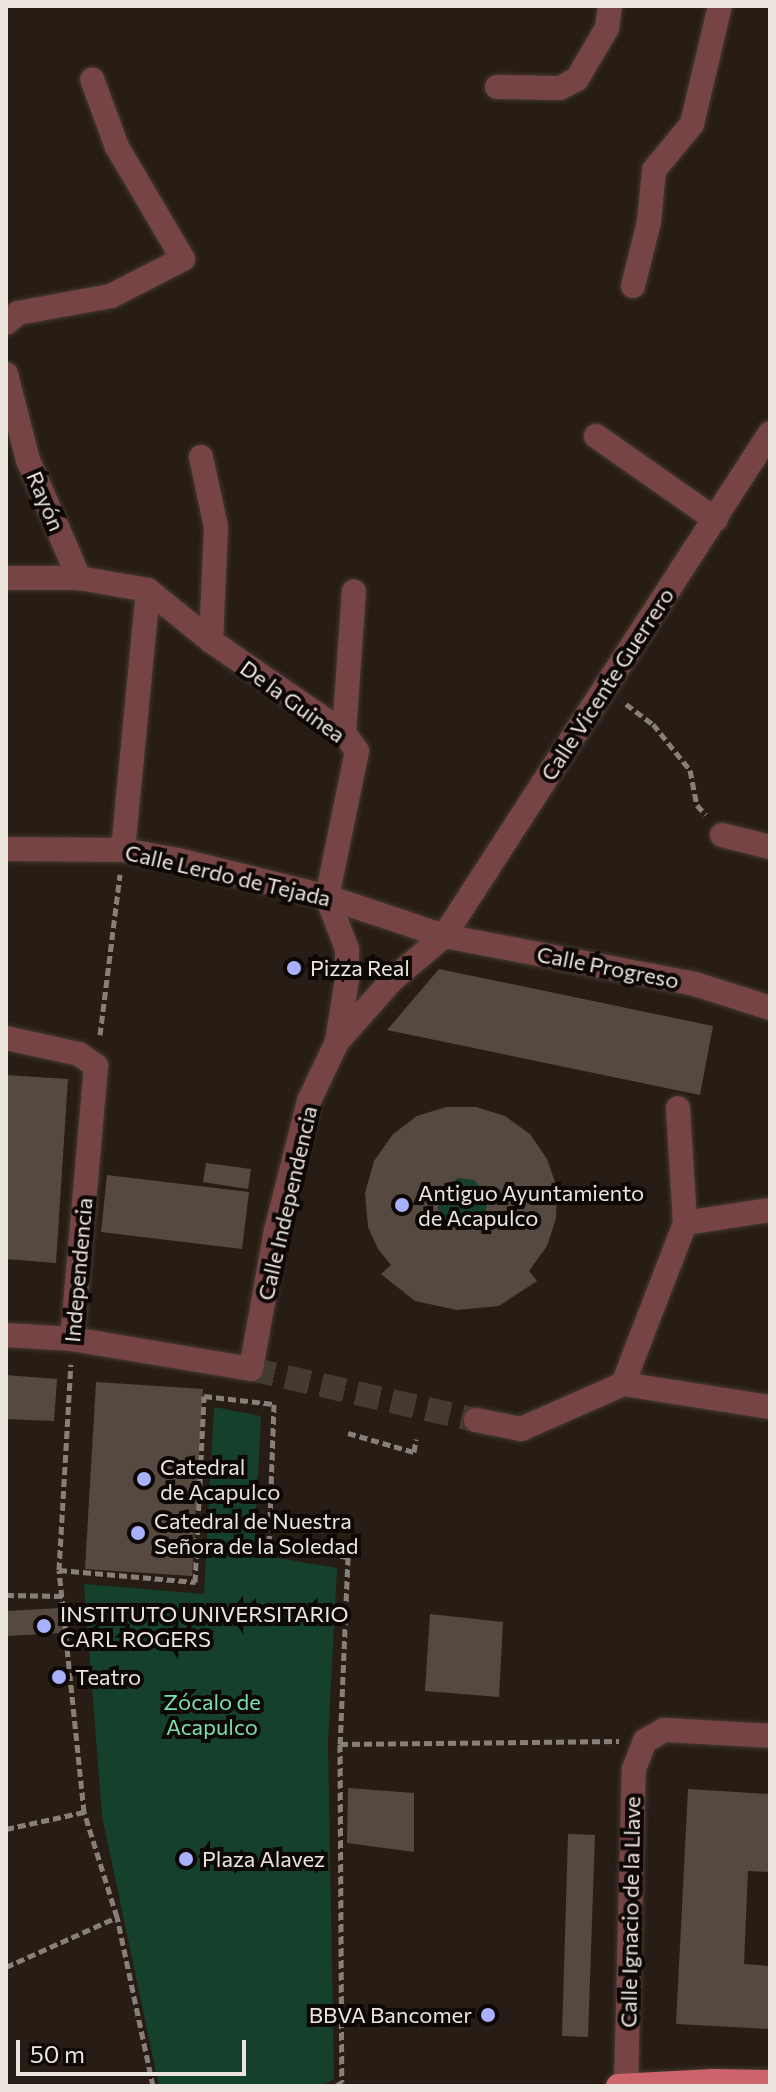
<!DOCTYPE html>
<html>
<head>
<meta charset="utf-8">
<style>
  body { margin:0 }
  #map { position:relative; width:776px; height:2092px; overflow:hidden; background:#271d14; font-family:Commissioner,sans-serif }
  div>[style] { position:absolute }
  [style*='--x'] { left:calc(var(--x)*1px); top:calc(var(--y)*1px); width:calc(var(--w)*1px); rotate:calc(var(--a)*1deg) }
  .green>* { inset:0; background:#15412c }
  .round { border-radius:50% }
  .building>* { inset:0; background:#564a40 }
  .minor-tunnel>* { height:24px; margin-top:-12px; transform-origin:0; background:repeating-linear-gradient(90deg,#453b32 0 24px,transparent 0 36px) }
  .path>* { height:5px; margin-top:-2.5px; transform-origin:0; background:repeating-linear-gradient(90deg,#888078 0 8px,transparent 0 12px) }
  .roads { filter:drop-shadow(0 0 2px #433930) drop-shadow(0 0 2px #433930) }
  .minor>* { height:24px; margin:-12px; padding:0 12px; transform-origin:12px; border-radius:12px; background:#774446 }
  .major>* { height:24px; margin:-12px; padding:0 12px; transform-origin:12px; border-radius:12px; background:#ce646b }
  .dots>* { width:22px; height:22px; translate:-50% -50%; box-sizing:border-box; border:4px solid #0d0805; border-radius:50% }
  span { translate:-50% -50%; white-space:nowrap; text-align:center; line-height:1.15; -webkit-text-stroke:8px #0d0805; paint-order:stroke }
  .street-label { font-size:22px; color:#ece5de }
  .poi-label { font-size:22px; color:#ece5de }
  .left { translate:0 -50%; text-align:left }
  .right { translate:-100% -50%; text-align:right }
  .park-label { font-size:22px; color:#78e2ab }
  .frame { position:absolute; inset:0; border:8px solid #ece5de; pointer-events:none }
  .scale { position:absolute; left:16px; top:2040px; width:230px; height:36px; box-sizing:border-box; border:4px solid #ece5de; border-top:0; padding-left:10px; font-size:24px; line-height:28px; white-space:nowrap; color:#ece5de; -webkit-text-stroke:6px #0d0805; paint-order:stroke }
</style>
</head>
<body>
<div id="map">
  <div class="green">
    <i class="round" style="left:438px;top:1178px;width:50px;height:50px"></i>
    <i style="clip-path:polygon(214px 1407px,261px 1416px,254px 1554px,337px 1568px,328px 1742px,334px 2079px,321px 2086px,159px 2086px,102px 1816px,84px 1584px,204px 1594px)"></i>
  </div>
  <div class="building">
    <i style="clip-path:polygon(439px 969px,713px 1026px,700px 1095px,387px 1030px)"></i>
    <i style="clip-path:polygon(6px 1075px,68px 1079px,56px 1263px,6px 1259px)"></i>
    <i style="clip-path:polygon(evenodd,446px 1107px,476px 1107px,505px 1116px,530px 1134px,547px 1159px,557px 1188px,556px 1218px,547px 1246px,529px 1271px,537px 1281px,499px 1306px,457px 1310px,415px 1301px,381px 1274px,391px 1265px,378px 1249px,368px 1227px,365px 1193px,374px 1161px,393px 1134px,417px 1116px,446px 1107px,458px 1178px,474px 1180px,486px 1193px,488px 1201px,484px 1218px,470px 1228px,454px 1227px,438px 1209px,439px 1193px,458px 1178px)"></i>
    <i style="clip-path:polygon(206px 1163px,251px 1169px,248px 1189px,203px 1182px)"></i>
    <i style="clip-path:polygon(107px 1175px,249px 1192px,242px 1249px,101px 1232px)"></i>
    <i style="clip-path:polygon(6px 1375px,57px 1379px,54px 1421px,6px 1419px)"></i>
    <i style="clip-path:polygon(96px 1382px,203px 1389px,192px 1576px,85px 1569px)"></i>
    <i style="clip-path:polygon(60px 1608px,62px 1633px,6px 1636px,6px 1611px)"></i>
    <i style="clip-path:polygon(430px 1614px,503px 1622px,499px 1697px,425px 1691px)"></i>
    <i style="clip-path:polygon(348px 1788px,414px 1793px,414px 1852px,347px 1843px)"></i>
    <i style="clip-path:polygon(688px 1789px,770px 1794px,770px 1872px,748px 1871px,744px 1964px,770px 1966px,770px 2029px,676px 2024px)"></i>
    <i style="clip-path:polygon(568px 1834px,595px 1835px,588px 2037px,562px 2036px)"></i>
  </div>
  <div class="minor-tunnel">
    <i style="--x:251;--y:1369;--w:231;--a:12.8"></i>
  </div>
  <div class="path">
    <i style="--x:626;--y:704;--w:34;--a:37"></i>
    <i style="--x:653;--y:724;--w:59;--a:51.2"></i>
    <i style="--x:690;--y:770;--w:36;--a:79"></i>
    <i style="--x:697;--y:805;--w:13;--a:48"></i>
    <i style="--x:100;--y:1035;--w:162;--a:-82.9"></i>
    <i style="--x:348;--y:1433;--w:69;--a:16.1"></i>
    <i style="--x:414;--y:1452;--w:13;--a:-81"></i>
    <i style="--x:59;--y:1570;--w:206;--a:-86.7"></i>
    <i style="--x:6;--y:1595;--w:58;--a:1"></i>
    <i style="--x:340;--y:1744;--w:279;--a:-0.6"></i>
    <i style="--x:6;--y:1829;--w:80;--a:-12.3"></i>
    <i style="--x:6;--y:1967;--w:122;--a:-24.2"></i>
    <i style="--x:153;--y:2086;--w:173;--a:-102"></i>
    <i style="--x:117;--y:1917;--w:110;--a:-107.4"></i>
    <i style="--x:84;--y:1812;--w:243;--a:-95.9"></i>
    <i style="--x:59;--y:1570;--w:137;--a:5"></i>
    <i style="--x:195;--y:1582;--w:186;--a:-87.2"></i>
    <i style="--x:204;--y:1396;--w:70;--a:6.5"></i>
    <i style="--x:274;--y:1404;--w:141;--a:92"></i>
    <i style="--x:269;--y:1545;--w:80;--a:8.6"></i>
    <i style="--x:348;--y:1557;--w:187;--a:92.4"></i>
    <i style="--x:340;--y:1744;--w:338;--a:89.7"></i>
    <i style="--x:342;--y:2082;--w:7;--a:146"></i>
  </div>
  <div class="roads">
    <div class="minor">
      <i style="--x:497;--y:87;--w:63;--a:0.9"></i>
      <i style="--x:560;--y:88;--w:19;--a:-28"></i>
      <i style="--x:577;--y:79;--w:59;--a:-59.5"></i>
      <i style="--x:607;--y:28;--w:22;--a:-82"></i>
      <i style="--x:633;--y:286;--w:66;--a:-76"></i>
      <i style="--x:649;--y:222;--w:52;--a:-84.5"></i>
      <i style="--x:654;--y:170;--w:60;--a:-50.4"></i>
      <i style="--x:692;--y:124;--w:121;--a:-76.7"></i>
      <i style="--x:6;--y:323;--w:16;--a:-40"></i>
      <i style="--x:18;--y:313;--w:95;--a:-10.4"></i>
      <i style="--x:111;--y:296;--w:81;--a:-27.2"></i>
      <i style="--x:183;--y:259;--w:130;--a:-120.5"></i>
      <i style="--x:117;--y:147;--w:72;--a:-110.2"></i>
      <i style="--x:6;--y:374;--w:89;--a:75.7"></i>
      <i style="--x:28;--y:460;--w:129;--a:66.6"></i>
      <i style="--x:596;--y:436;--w:146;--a:35"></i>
      <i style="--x:201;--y:457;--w:72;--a:77.9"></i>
      <i style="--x:216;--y:527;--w:114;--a:92.5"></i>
      <i style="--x:6;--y:578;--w:73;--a:0"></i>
      <i style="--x:79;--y:578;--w:70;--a:9.9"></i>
      <i style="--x:148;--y:590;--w:81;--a:39"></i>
      <i style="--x:211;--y:641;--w:162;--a:34.7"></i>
      <i style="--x:344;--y:733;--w:22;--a:54"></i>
      <i style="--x:357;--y:751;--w:149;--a:101.6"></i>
      <i style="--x:327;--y:897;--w:56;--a:69"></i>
      <i style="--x:347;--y:949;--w:31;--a:90"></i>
      <i style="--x:347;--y:980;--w:63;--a:99.2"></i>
      <i style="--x:337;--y:1042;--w:65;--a:115.4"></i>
      <i style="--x:309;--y:1101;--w:133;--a:104.3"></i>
      <i style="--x:276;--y:1230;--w:141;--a:100.2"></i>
      <i style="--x:251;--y:1369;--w:181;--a:-170.5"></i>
      <i style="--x:72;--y:1339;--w:66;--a:-176.5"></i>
      <i style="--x:344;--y:733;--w:142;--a:-86"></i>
      <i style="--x:722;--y:835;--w:49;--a:14"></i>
      <i style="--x:6;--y:849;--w:117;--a:0.5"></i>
      <i style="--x:123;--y:850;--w:56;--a:10.3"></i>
      <i style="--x:178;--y:860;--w:154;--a:13.9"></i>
      <i style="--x:327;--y:897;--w:123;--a:18.4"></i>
      <i style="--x:444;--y:936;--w:256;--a:10.8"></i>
      <i style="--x:695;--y:984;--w:79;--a:17.7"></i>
      <i style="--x:123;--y:850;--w:261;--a:-84.5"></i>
      <i style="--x:6;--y:1038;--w:75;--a:12.4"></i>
      <i style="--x:79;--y:1054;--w:21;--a:35"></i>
      <i style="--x:96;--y:1066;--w:274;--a:95"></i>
      <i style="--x:337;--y:1042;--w:84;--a:-48.4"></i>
      <i style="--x:393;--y:979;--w:67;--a:-40.1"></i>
      <i style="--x:444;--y:936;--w:599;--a:-57.05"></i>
      <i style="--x:685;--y:1223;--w:86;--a:-8.7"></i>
      <i style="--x:623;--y:1384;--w:173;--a:-68.9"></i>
      <i style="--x:685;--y:1223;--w:115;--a:-93.5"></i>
      <i style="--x:476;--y:1420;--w:46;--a:11.3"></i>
      <i style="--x:521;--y:1429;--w:111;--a:-23.8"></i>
      <i style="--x:623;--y:1384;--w:149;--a:8.9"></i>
      <i style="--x:626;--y:2086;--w:317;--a:-88.6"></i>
      <i style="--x:634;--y:1769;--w:30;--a:-69"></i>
      <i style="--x:645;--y:1741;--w:22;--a:-30"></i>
      <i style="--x:664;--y:1730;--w:106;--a:3.2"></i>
    </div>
    <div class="major">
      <i style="--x:618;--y:2086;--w:95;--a:-3"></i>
      <i style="--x:713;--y:2081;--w:57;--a:1"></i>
    </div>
  </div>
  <div class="dots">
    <i style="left:294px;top:968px;background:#a9b0fc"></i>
    <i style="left:402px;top:1205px;background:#a9b0fc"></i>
    <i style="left:144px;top:1479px;background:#a9b0fc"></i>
    <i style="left:138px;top:1533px;background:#a9b0fc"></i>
    <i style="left:44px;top:1626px;background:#a9b0fc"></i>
    <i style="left:59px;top:1677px;background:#a9b0fc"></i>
    <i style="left:186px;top:1859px;background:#a9b0fc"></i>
    <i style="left:488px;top:2015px;background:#a9b0fc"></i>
  </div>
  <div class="street-label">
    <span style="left:46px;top:501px;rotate:67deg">Rayón</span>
    <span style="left:607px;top:684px;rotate:-57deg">Calle Vicente Guerrero</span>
    <span style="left:293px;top:701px;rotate:36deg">De la Guinea</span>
    <span style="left:228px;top:875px;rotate:13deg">Calle Lerdo de Tejada</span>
    <span style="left:608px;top:967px;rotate:11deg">Calle Progreso</span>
    <span style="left:287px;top:1203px;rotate:-77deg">Calle Independencia</span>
    <span style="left:78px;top:1270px;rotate:-85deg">Independencia</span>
    <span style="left:630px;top:1912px;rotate:-89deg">Calle Ignacio de la Llave</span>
  </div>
  <div class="poi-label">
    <span class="left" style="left:310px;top:968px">Pizza Real</span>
    <span class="left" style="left:418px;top:1205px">Antiguo Ayuntamiento<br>de Acapulco</span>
    <span class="left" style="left:160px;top:1479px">Catedral<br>de Acapulco</span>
    <span class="left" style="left:154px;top:1533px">Catedral de Nuestra<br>Señora de la Soledad</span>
    <span class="left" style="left:60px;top:1626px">INSTITUTO UNIVERSITARIO<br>CARL ROGERS</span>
    <span class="left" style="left:75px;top:1677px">Teatro</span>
    <span class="left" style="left:202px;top:1859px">Plaza Alavez</span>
    <span class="right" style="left:472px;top:2015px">BBVA Bancomer</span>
  </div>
  <div class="park-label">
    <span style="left:212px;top:1714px">Zócalo de<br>Acapulco</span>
  </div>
  <div class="frame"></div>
  <div class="scale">50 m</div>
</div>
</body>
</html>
